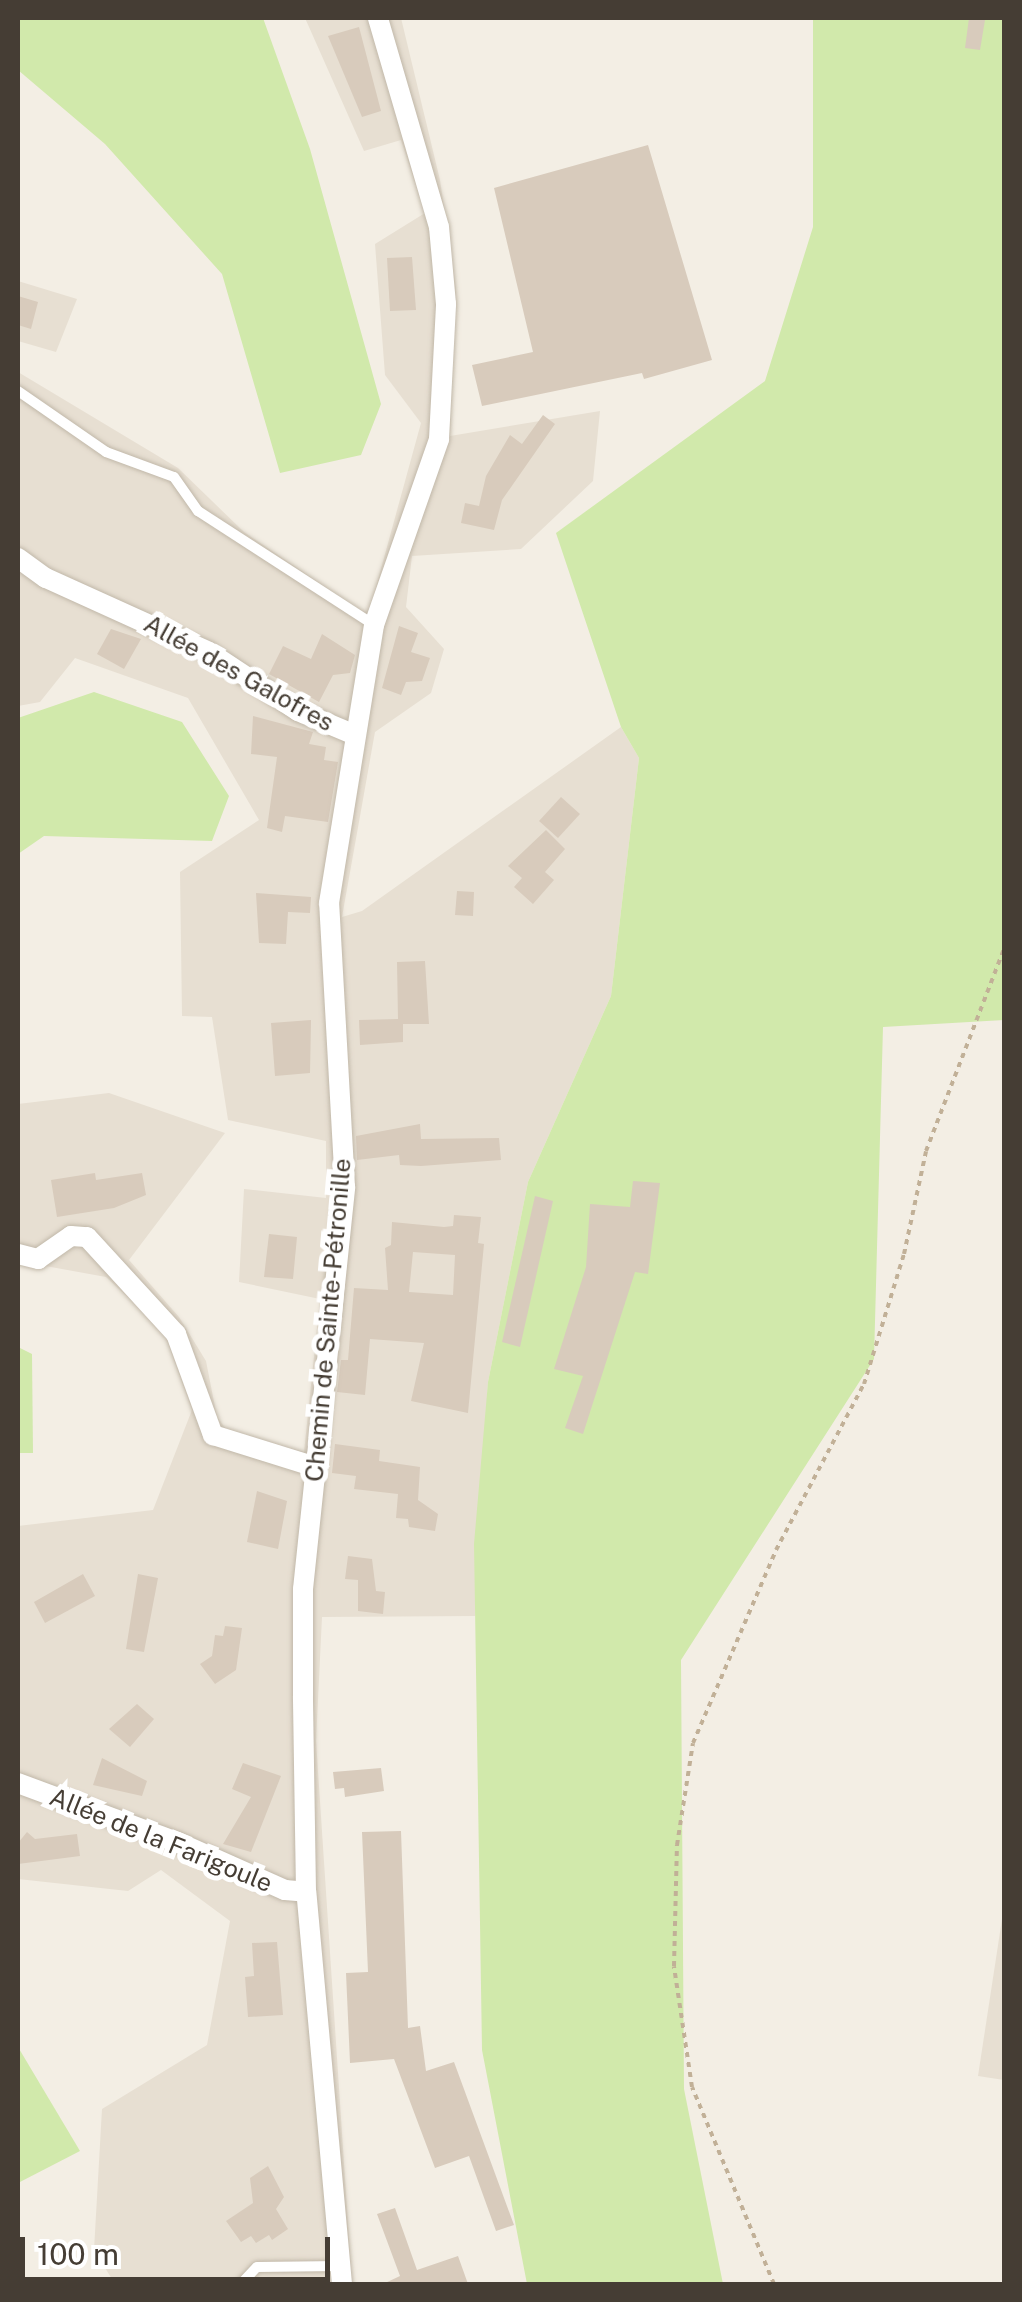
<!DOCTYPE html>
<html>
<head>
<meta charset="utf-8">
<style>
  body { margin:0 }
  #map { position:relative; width:1022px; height:2302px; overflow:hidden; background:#f3eee4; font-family:"Public Sans",sans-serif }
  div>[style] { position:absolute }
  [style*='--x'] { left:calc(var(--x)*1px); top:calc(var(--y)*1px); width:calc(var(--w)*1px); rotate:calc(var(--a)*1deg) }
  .residential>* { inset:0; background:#e7dfd2 }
  .green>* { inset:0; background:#d1e9ab }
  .building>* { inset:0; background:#d8cbbc }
  .path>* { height:4px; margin-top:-2px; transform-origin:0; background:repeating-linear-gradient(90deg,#c1b097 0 5px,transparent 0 10px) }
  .roads { filter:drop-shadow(0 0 2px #c1b8a9) drop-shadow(0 0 2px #c1b8a9) }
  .service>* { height:10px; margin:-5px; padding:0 5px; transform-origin:5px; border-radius:5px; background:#fff }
  .minor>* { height:20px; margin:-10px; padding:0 10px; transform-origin:10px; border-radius:10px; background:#fff }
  span { translate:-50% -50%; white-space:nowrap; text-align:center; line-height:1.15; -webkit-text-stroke:10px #fff; paint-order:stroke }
  .street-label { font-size:25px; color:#453d34 }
  .frame { position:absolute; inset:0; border:20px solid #453d34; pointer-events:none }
  .scale { position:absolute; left:20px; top:2237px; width:310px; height:45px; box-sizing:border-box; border:5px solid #453d34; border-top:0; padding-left:12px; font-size:30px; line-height:35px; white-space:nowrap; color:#453d34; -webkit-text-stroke:8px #fff; paint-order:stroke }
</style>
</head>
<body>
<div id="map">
  <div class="residential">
    <i style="clip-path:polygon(305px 18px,401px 18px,440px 180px,456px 288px,450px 436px,600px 411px,593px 481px,521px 549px,412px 556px,406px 607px,444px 649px,431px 693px,375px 732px,342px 917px,362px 911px,621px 727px,639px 758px,611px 996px,528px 1182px,488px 1382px,475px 1616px,322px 1617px,316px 1741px,352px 2284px,115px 2284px,94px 2250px,102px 2109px,207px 2045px,230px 1921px,161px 1870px,128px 1891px,18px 1879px,18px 1526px,153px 1510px,192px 1410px,163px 1330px,106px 1277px,18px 1261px,18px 1104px,109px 1093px,225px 1133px,129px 1260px,179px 1317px,206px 1361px,217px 1417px,229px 1433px,304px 1452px,320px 1299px,239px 1282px,244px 1189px,326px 1198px,326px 1141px,228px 1120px,212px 1017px,182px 1016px,180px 872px,259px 820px,188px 698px,75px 658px,40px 702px,18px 706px,18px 372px,178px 468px,244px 532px,368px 616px,421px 423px,385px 375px,375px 244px,425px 213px,401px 140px,364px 151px)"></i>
    <i style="clip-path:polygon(18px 281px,77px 299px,56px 352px,18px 341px)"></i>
    <i style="clip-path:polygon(1004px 1906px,1004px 2080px,978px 2076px)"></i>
  </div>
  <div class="green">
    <i style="clip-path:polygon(18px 18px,263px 18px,310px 149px,381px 404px,361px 455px,280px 473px,222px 274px,105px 144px,18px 70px)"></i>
    <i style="clip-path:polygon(813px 18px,1004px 18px,1004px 1020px,883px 1027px,874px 1359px,681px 1660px,684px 2089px,723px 2284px,527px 2284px,482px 2050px,474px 1544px,488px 1382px,528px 1182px,611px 996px,639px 758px,621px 727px,556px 533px,765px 381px,813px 227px)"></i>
    <i style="clip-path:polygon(94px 692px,182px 722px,229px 796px,212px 841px,44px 836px,18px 854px,18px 718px)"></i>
    <i style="clip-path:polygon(18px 1347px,32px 1354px,33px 1453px,18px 1453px)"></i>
    <i style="clip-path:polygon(18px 2047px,80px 2151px,18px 2183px)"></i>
  </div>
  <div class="building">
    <i style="clip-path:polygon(969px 18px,985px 20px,980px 50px,965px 48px)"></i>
    <i style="clip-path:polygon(359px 27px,381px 111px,362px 117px,328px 36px)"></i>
    <i style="clip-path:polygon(648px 145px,712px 360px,644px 379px,642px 373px,482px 406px,472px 365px,533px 352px,494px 188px)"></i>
    <i style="clip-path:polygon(412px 257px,416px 310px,390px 311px,387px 258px)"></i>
    <i style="clip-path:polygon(18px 296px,38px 302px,31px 329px,18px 325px)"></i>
    <i style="clip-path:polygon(543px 415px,555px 424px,502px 500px,494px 530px,461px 523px,465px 503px,479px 506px,486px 476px,510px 435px,522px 444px)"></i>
    <i style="clip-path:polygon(399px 626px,418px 633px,411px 652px,430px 658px,422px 681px,406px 682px,401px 695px,382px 688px)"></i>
    <i style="clip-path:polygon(111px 629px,141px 639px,124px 669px,97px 654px)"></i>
    <i style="clip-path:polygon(322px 634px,355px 655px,350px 673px,333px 675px,319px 702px,269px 674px,283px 646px,311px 659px)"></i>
    <i style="clip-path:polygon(253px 716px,313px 732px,309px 744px,326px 747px,324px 760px,338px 762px,328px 822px,285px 816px,282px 832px,267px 828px,277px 757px,251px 754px)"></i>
    <i style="clip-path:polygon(561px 797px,580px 814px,558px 838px,539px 821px)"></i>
    <i style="clip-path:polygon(546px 830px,565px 849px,545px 872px,554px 880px,533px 904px,514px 887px,522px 878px,508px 866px)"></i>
    <i style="clip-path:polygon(457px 891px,474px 892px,473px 916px,455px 915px)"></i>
    <i style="clip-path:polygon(256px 893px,311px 897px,310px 913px,288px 912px,286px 944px,259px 943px)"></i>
    <i style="clip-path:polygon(425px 961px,429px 1024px,403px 1024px,403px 1042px,360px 1045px,359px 1020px,398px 1019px,397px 962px)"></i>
    <i style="clip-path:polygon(311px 1020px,310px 1073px,275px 1076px,271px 1023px)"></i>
    <i style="clip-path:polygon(420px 1124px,421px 1139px,499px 1138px,501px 1160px,421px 1166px,400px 1165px,399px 1155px,357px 1160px,356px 1136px)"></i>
    <i style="clip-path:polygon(95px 1173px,96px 1180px,142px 1173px,146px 1195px,114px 1208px,57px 1217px,51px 1180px)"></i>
    <i style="clip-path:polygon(633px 1181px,660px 1183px,648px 1274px,635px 1272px,583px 1434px,565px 1428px,583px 1376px,554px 1369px,586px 1267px,590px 1204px,630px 1207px)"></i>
    <i style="clip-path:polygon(535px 1196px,553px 1201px,520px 1347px,502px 1342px)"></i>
    <i style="clip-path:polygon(evenodd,454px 1215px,481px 1217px,478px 1243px,484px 1244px,468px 1413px,411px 1401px,424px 1343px,370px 1339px,365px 1395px,337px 1392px,341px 1360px,348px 1360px,354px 1288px,388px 1290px,385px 1248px,391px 1245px,392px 1222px,444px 1227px,453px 1226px,454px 1215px,413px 1252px,455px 1255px,453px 1295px,409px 1292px,413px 1252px)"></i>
    <i style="clip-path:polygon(269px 1234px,297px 1237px,293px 1279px,264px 1277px)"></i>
    <i style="clip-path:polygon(335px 1444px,380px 1450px,379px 1461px,420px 1467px,418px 1500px,438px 1514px,435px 1531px,409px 1527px,408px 1519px,396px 1518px,398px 1494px,354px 1489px,356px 1476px,332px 1473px)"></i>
    <i style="clip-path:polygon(257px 1491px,287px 1501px,278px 1549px,247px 1542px)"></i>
    <i style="clip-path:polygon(348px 1556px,372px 1559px,376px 1591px,385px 1592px,383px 1614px,358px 1611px,358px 1580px,345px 1579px)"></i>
    <i style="clip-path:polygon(83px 1574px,95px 1596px,45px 1623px,34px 1602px)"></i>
    <i style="clip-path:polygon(138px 1574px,158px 1578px,144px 1652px,126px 1649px)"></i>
    <i style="clip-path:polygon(225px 1626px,242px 1628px,236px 1670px,215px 1684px,200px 1664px,212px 1656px,215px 1635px,223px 1636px)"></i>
    <i style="clip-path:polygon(137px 1704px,154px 1719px,130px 1747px,109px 1729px)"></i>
    <i style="clip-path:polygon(102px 1758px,147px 1781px,142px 1796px,93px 1785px)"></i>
    <i style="clip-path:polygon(243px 1763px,281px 1776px,251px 1852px,223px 1844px,251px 1797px,232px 1789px)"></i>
    <i style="clip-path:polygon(381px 1768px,384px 1791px,345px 1797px,344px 1788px,335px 1789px,333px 1772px)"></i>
    <i style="clip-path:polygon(401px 1831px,408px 2028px,420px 2026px,426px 2071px,454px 2062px,514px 2225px,496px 2231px,469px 2156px,435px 2168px,394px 2059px,350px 2063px,346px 1973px,368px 1972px,362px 1832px)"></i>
    <i style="clip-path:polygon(27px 1832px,35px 1839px,77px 1834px,80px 1856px,18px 1864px,18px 1843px)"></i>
    <i style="clip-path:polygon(277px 1942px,283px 2015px,248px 2017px,245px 1977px,254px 1976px,252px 1943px)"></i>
    <i style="clip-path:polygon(268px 2166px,284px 2197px,276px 2209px,288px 2229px,272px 2240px,269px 2235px,256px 2243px,251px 2236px,241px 2242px,226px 2221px,253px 2203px,250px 2178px)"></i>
    <i style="clip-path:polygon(395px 2208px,417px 2270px,458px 2256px,468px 2284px,383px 2284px,400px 2276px,377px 2214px)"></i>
  </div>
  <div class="path">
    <i style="--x:774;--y:2284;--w:213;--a:-112.6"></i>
    <i style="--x:692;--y:2087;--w:122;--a:-98.5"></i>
    <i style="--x:674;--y:1966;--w:121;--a:-88.6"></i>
    <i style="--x:677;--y:1845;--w:103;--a:-81.1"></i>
    <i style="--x:693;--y:1743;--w:210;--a:-66.7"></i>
    <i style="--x:776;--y:1550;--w:188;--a:-62.1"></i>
    <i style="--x:864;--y:1384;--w:136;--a:-72.9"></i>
    <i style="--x:904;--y:1254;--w:105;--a:-77.9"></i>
    <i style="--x:926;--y:1151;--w:217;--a:-68.9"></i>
  </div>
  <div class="roads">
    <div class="service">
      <i style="--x:18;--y:391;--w:107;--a:34.7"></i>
      <i style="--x:106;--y:452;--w:72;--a:20.2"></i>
      <i style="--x:174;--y:477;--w:42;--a:54.8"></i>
      <i style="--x:198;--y:511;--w:208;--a:32.9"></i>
      <i style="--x:241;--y:2284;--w:23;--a:-47"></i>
      <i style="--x:257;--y:2267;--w:83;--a:-0.7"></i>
    </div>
    <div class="minor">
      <i style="--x:18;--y:558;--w:34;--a:36"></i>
      <i style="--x:46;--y:578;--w:179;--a:24.4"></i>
      <i style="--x:209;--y:652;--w:107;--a:33.5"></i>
      <i style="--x:298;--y:711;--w:62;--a:22.8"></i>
      <i style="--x:18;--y:1254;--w:21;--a:14"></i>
      <i style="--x:38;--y:1259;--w:40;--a:-34.9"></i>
      <i style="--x:71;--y:1236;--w:16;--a:4"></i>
      <i style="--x:87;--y:1237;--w:132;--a:47.5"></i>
      <i style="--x:176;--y:1334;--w:108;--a:69.9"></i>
      <i style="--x:213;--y:1435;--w:108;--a:17.3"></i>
      <i style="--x:18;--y:1783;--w:170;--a:20.4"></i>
      <i style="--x:177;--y:1842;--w:118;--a:24"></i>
      <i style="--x:285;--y:1890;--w:21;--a:5"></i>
      <i style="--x:342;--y:2284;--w:394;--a:-95.2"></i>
      <i style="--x:306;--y:1892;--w:196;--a:-90.9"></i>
      <i style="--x:303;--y:1696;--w:107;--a:-90"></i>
      <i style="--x:303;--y:1589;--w:404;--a:-84"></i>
      <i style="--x:345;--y:1187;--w:284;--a:-93.2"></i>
      <i style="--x:329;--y:903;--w:282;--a:-80.8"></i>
      <i style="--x:374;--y:625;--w:197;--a:-70.7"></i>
      <i style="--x:439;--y:439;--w:135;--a:-87"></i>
      <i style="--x:446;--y:304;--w:77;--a:-95.2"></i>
      <i style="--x:439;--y:227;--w:218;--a:-106.3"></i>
    </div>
  </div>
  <div class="street-label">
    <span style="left:239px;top:673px;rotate:29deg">Allée des Galofres</span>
    <span style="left:328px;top:1320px;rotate:-85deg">Chemin de Sainte-Pétronille</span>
    <span style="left:161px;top:1840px;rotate:22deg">Allée de la Farigoule</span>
  </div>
  <div class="frame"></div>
  <div class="scale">100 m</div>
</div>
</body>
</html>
